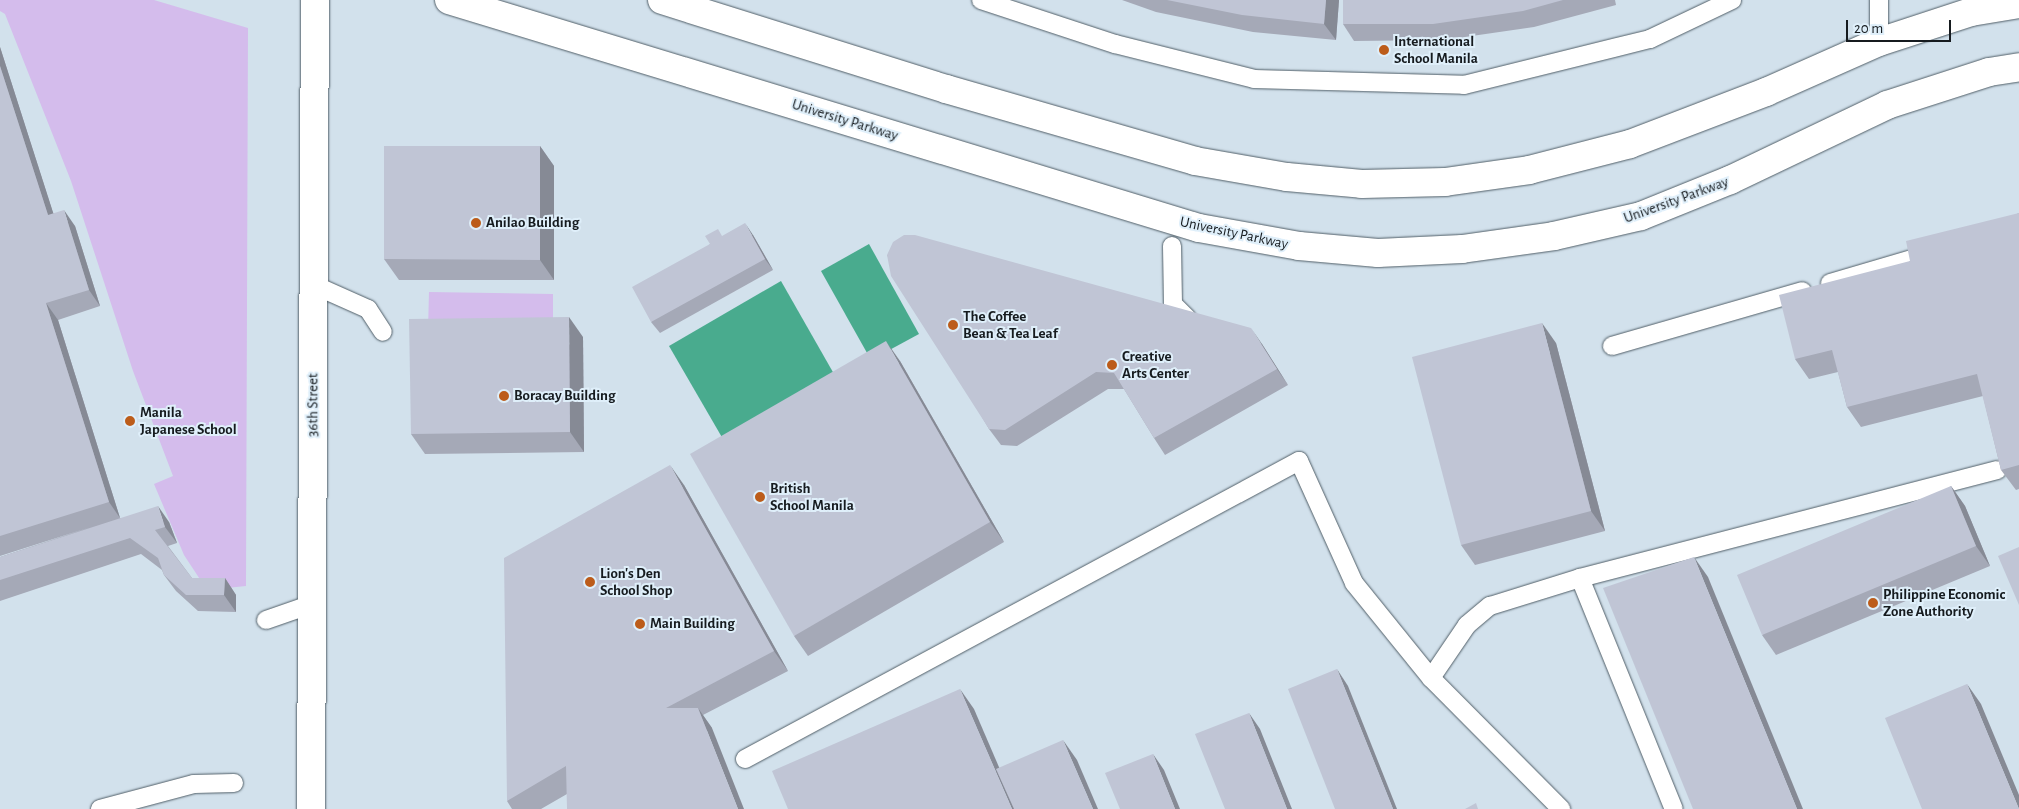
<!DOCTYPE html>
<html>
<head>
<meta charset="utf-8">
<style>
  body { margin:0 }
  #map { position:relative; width:2019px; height:809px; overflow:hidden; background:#d2e1ec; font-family:"Alegreya Sans",sans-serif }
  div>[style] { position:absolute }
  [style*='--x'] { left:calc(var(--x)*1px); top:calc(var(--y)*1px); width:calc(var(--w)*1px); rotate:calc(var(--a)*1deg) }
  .green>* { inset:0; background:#d4bcec }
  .water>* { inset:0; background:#49ab8e }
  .roads { filter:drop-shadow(0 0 1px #505e67) drop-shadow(0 0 1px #505e67) }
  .lane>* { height:18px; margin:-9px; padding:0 9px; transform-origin:9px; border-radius:9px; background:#fff }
  .secondary>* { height:28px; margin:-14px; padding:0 14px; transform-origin:14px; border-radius:14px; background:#fff }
  .wall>* { inset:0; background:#a5a9b7 }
  .shaded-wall>* { inset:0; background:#868a95 }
  .building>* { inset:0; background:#c0c5d5 }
  .dots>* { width:14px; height:14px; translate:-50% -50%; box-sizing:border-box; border:2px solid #dfeffa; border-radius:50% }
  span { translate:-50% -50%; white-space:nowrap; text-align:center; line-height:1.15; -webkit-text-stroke:4px #dfeffa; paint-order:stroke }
  .poi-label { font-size:15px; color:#161b1f; font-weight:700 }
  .left { translate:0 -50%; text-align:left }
  .street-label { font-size:15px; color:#161b1f }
  .scale { position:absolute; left:1846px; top:20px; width:105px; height:22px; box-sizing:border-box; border:2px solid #161b1f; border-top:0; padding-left:6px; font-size:15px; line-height:18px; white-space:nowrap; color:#161b1f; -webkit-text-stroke:4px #dfeffa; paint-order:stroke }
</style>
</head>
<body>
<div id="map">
  <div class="green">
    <i style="clip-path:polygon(0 0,154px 0,248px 28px,246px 586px,207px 590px,184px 555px,154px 484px,173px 476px,133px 371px,71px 181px,5px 14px,0 11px)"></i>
    <i style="clip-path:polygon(429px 292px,553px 294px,553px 333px,428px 331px)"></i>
  </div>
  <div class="water">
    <i style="clip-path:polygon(869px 244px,919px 334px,871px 360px,821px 271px)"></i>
    <i style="clip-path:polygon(781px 281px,838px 381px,727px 446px,669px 346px)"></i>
  </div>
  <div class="roads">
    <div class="lane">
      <i style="--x:981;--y:0;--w:141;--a:18.2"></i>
      <i style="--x:1115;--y:44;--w:143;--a:14.1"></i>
      <i style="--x:1254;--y:79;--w:210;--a:1.6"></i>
      <i style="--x:1464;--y:85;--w:192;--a:-13.9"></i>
      <i style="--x:1650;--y:39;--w:91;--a:-25.4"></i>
      <i style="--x:1879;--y:0;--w:42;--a:90"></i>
      <i style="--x:1172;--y:246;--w:58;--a:89"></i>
      <i style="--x:1173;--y:304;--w:20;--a:45"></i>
      <i style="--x:1830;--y:283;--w:106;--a:-16.4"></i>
      <i style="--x:314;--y:285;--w:59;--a:24"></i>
      <i style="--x:368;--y:309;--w:27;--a:57"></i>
      <i style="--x:1612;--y:346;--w:198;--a:-16.1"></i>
      <i style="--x:1580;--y:578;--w:249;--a:67.9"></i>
      <i style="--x:266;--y:620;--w:49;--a:-19.2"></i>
      <i style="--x:1431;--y:678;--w:64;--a:-55.8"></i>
      <i style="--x:1467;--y:625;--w:30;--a:-40"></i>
      <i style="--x:1490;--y:606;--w:94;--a:-17.3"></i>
      <i style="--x:1580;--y:578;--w:431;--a:-14.5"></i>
      <i style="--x:745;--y:759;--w:629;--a:-28.28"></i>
      <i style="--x:1299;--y:461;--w:134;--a:65.7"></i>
      <i style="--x:1354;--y:583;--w:122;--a:51"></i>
      <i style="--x:1431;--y:678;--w:185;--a:45.2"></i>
      <i style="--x:100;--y:809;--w:97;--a:-14.9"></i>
      <i style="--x:194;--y:784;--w:40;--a:-1.4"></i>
    </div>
    <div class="secondary">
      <i style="--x:449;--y:0;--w:784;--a:16.91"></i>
      <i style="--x:1199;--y:228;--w:102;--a:10.2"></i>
      <i style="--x:1299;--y:246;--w:79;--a:5.1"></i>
      <i style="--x:1378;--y:253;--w:84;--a:-2.7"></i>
      <i style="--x:1462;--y:249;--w:93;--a:-8"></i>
      <i style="--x:1554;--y:236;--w:89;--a:-12.9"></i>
      <i style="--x:1641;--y:216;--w:96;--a:-22"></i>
      <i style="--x:1730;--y:180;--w:174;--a:-25.5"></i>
      <i style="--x:1887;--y:105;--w:107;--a:-17.9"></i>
      <i style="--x:1989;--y:72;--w:30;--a:-9"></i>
      <i style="--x:662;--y:0;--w:298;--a:17.4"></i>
      <i style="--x:946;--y:89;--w:259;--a:16.1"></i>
      <i style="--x:1195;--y:161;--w:93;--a:9.9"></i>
      <i style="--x:1287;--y:177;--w:75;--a:5.3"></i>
      <i style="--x:1362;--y:184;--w:83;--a:-1.4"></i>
      <i style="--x:1445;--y:182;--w:85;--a:-8.1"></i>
      <i style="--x:1529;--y:170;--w:104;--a:-14.4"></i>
      <i style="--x:1630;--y:144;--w:146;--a:-20.9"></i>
      <i style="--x:1766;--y:92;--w:124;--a:-23.9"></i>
      <i style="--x:1879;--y:42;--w:97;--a:-18.1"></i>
      <i style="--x:1971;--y:12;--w:49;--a:-9.5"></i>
      <i style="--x:311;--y:809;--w:809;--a:-89.72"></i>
    </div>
  </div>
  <div class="wall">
    <i style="clip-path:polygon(1122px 0,1339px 0,1336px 40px,1253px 32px,1156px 12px)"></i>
    <i style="clip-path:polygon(1343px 0,1615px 0,1616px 5px,1534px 27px,1444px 40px,1354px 41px,1343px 24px)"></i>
    <i style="clip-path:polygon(0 47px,53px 213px,75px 226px,100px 306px,58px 320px,120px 518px,169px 522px,177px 543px,168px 546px,192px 578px,225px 578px,236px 595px,236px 612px,198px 611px,176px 591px,164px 575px,162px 570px,141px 554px,0 601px,0 557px,91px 527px,0 556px)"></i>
    <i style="clip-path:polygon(540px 146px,554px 166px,554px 280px,399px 280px,384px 259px)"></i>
    <i style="clip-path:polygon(2019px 213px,2019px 489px,2016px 490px,2001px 470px,1983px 396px,1861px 427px,1847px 407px,1838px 372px,1809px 379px,1795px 359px,1910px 261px)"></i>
    <i style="clip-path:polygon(753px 235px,773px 270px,660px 333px,651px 322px,710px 244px,723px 236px)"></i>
    <i style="clip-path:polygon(887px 255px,1262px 344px,1288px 385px,1165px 455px,1154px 438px,1124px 389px,1108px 389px,1017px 446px,1001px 445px,989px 429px)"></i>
    <i style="clip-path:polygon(583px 337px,584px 452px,425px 454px,411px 434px)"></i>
    <i style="clip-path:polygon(1556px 343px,1605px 531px,1475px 565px,1461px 545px)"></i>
    <i style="clip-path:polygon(900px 361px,1004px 542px,808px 656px,794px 636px)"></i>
    <i style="clip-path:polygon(684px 485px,788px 671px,703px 715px,712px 728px,567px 794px,541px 809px,512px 809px,507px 801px)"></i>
    <i style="clip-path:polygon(1951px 486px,1965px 506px,1990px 566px,1776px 655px,1762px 635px)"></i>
  </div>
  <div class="shaded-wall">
    <i style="clip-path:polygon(1326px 0,1339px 0,1336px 40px,1324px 24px)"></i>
    <i style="clip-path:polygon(0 47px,59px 231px,48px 215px,0 66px)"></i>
    <i style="clip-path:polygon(540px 146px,554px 166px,554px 280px,540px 260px)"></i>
    <i style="clip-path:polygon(64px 210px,75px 226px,100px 306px,89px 290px)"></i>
    <i style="clip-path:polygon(745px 223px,753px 235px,773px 270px,765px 259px)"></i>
    <i style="clip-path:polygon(46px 303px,58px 320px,120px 518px,109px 502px)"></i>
    <i style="clip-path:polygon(569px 317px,583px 337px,584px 452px,570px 432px)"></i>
    <i style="clip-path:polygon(1542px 323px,1556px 343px,1605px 531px,1591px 511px)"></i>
    <i style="clip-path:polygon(1251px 328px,1262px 344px,1288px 385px,1277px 369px)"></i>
    <i style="clip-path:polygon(886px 341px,900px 361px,1004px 542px,990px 522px)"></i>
    <i style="clip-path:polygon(670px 465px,684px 485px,788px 671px,774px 651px)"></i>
    <i style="clip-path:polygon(1951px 486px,1965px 506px,1990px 566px,1976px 546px)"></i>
    <i style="clip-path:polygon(158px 506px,169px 522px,177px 543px,165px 527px)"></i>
    <i style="clip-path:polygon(1694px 557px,1708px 577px,1803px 809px,1797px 809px)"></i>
    <i style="clip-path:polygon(225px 578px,236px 595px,236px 612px,224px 595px)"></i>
    <i style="clip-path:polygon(1337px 669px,1348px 686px,1397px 809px,1393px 809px)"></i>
    <i style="clip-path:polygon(1967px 684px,1981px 704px,2019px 795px,2019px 809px)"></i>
    <i style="clip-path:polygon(960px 689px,974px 709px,1017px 809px,1012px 809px)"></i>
    <i style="clip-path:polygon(698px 708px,712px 728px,744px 809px,738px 809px)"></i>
    <i style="clip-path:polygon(1249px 713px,1260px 729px,1292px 809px,1287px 809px)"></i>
    <i style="clip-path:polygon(1063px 740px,1077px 760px,1098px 809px,1093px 809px)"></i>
    <i style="clip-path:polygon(1153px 754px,1164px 770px,1180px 809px,1175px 809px)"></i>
  </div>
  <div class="building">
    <i style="clip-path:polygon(1167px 0,1326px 0,1324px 24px,1242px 15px)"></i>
    <i style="clip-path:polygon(1343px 0,1563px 0,1523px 11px,1433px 24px,1343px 24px)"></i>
    <i style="clip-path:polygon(0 66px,48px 215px,64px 210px,89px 290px,46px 303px,109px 502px,0 536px)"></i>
    <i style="clip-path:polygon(384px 146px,540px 146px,540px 260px,384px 259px)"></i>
    <i style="clip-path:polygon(2019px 213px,2019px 465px,2001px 470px,1977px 374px,1847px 407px,1832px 350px,1795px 359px,1779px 295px,1910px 261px,1906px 241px)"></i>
    <i style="clip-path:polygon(745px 223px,765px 259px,651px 322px,632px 287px,710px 244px,705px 236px,718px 229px,722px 236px)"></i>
    <i style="clip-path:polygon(904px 235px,915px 235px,1251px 328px,1277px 369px,1154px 438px,1114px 373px,1096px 372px,1005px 430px,989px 429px,891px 276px,887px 255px,893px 242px)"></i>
    <i style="clip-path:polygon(569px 317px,570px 432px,411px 434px,409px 319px)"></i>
    <i style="clip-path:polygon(1542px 323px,1591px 511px,1461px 545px,1412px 357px)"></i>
    <i style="clip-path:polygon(886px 341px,990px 522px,794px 636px,690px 454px)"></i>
    <i style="clip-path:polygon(670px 465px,774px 651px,666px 708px,698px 708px,738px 809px,567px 809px,566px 766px,507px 801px,504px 558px)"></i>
    <i style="clip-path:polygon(1951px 486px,1976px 546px,1762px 635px,1737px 575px)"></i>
    <i style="clip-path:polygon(158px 506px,165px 527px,155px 530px,192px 578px,225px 578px,224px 595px,186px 595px,164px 575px,158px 558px,130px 538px,0 580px,0 557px)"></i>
    <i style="clip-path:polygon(2019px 547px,2019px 605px,1998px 556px)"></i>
    <i style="clip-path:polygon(1694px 557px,1797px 809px,1693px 809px,1603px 588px)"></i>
    <i style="clip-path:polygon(1337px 669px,1393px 809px,1335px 809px,1288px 689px)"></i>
    <i style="clip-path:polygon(1967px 684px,2019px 809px,1921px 809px,1922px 809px,1885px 718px)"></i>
    <i style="clip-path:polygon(960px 689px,1012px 809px,788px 809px,772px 771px)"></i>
    <i style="clip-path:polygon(1249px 713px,1287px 809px,1225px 809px,1195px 734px)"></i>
    <i style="clip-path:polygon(1063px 740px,1093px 809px,1014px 809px,996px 769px)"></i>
    <i style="clip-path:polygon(1153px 754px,1175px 809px,1120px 809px,1105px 773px)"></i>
    <i style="clip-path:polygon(1476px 803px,1478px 809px,1465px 809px)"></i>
  </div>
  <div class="dots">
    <i style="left:1384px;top:50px;background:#bc5c1a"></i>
    <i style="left:476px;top:223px;background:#bc5c1a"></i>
    <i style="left:953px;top:325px;background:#bc5c1a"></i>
    <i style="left:1112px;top:365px;background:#bc5c1a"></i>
    <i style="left:504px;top:396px;background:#bc5c1a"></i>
    <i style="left:130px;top:421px;background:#bc5c1a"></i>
    <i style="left:760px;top:497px;background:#bc5c1a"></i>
    <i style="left:590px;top:582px;background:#bc5c1a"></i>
    <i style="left:1873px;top:603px;background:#bc5c1a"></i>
    <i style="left:640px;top:624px;background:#bc5c1a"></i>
  </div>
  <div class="poi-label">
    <span class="left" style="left:1394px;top:50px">International<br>School Manila</span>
    <span class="left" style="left:486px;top:223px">Anilao Building</span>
    <span class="left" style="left:963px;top:325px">The Coffee<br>Bean &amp; Tea Leaf</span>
    <span class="left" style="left:1122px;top:365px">Creative<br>Arts Center</span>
    <span class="left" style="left:514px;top:396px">Boracay Building</span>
    <span class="left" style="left:140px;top:421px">Manila<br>Japanese School</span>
    <span class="left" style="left:770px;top:497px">British<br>School Manila</span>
    <span class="left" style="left:600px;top:582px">Lion's Den<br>School Shop</span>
    <span class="left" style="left:1883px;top:603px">Philippine Economic<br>Zone Authority</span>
    <span class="left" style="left:650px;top:624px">Main Building</span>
  </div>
  <div class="street-label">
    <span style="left:845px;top:120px;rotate:17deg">University Parkway</span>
    <span style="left:1676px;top:200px;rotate:-20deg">University Parkway</span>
    <span style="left:1234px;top:233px;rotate:12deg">University Parkway</span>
    <span style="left:313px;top:405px;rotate:-90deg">36th Street</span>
  </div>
  <div class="scale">20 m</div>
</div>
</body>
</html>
